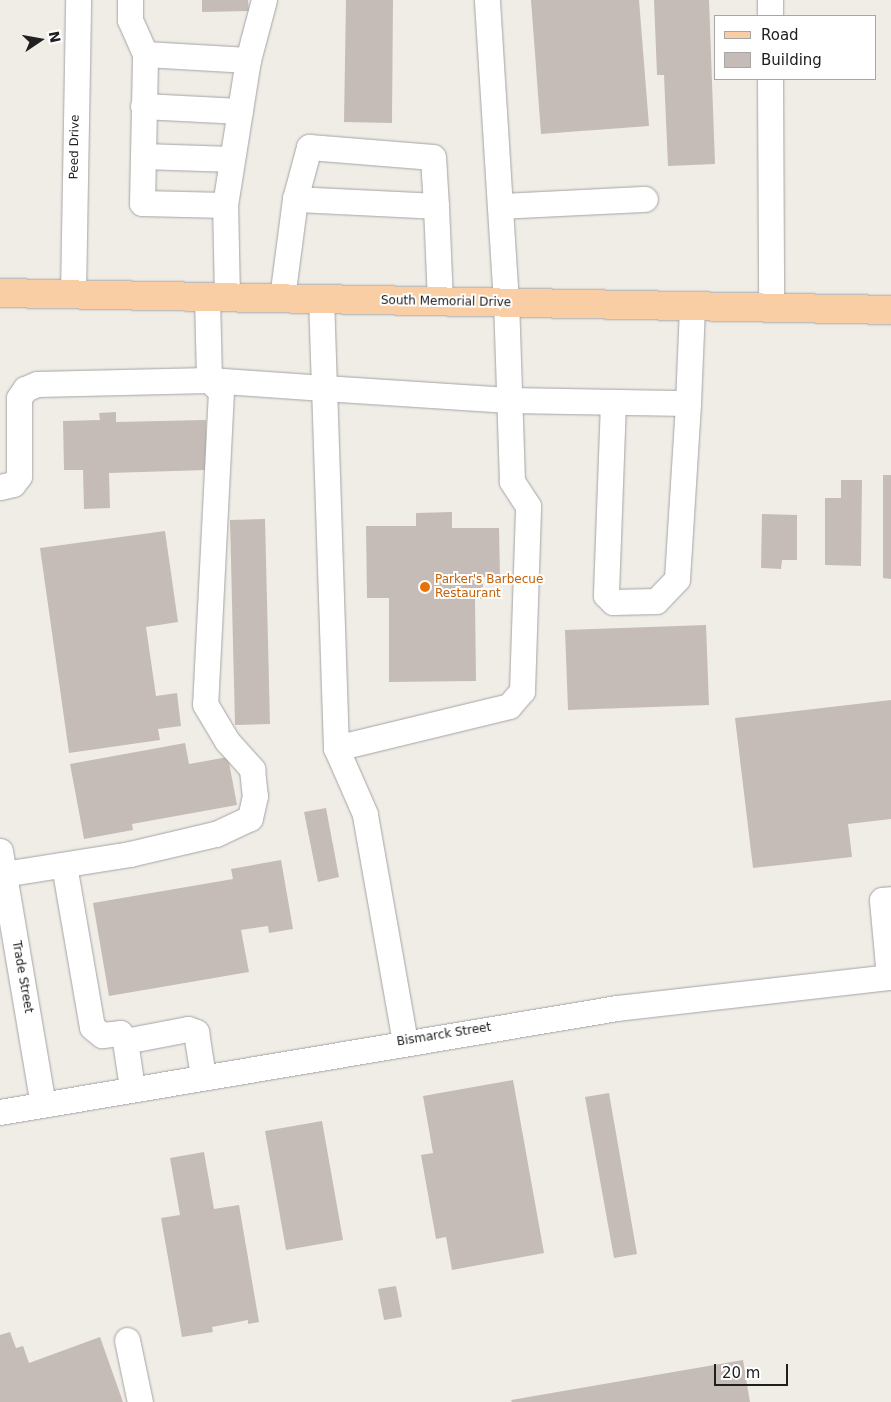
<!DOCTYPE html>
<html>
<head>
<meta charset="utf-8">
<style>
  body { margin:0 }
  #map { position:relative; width:891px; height:1402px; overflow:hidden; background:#f0ede7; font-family:"DejaVu Sans",sans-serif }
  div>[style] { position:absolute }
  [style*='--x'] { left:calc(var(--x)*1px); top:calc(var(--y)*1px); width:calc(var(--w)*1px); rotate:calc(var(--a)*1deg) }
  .building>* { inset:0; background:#c5bcb7 }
  .roads { filter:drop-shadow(0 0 1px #a4a4a4) drop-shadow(0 0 1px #a4a4a4) }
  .minor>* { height:25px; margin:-12.5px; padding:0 12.5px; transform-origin:12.5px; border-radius:12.5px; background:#fff }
  .major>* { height:28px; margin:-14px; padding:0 14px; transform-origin:14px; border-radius:14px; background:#f9cea4 }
  .dots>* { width:14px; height:14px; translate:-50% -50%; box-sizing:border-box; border:2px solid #fff; border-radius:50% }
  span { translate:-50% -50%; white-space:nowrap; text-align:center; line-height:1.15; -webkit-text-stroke:4px #fff; paint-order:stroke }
  .street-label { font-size:12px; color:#202020 }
  .food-label { font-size:12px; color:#c56008 }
  .left { translate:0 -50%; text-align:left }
  .legend { position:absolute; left:714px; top:15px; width:162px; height:65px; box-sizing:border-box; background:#fff; border:1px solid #a6a6a6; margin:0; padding:6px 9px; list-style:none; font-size:15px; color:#202020 }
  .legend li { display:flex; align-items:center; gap:10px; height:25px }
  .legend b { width:25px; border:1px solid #a6a6a6 }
  .north { position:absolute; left:15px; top:15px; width:50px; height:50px; -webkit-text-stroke:4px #fff; paint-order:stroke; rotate:78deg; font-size:14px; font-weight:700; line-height:20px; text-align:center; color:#202020 }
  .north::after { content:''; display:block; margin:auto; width:18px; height:22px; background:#202020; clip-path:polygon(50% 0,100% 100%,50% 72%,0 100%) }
  .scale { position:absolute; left:714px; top:1364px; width:74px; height:22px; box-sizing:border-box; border:2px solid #202020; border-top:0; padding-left:6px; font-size:15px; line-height:18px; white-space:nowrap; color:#202020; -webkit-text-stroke:4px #fff; paint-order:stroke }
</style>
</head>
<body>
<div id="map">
  <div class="building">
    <i style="clip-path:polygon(202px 0,248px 0,249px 11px,202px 12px)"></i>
    <i style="clip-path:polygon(346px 0,393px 0,392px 123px,344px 122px)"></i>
    <i style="clip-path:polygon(531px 0,639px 0,649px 126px,541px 134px)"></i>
    <i style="clip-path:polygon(654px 0,709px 0,715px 164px,668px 166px,664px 75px,657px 75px)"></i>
    <i style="clip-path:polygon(116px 412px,116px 422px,206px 420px,207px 470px,109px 473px,110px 508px,84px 509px,83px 470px,64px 470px,63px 421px,100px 420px,99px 413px)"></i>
    <i style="clip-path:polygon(883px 475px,891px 475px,891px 579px,883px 578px)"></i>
    <i style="clip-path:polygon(841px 480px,862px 480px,861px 566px,825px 565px,825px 498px,841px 498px)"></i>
    <i style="clip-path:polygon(452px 512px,452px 528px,499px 528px,500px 577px,483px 577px,483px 599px,475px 599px,476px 681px,389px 682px,389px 598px,367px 598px,366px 526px,416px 526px,416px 513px)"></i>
    <i style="clip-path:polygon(762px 514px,797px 515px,797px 560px,782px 560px,781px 569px,761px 568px)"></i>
    <i style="clip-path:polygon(265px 519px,270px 724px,235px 725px,230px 520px)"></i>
    <i style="clip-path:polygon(165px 531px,178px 622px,146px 627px,156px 696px,177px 693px,181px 726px,158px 729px,160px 740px,69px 753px,40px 548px)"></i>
    <i style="clip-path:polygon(706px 625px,709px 705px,568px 710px,565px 630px)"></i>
    <i style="clip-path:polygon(891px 700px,891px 819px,848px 824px,852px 857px,753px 868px,735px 718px)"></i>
    <i style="clip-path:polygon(185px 743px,189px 764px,228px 757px,237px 805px,132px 824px,133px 830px,84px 839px,70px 764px)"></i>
    <i style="clip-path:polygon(326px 808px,339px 877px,318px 882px,304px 812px)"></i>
    <i style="clip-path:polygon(281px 860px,293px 929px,269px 933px,268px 926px,241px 930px,249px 972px,109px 996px,93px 903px,233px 879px,231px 869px)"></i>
    <i style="clip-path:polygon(513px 1080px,544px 1253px,452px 1270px,446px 1237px,436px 1239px,421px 1155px,433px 1153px,423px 1096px)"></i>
    <i style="clip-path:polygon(609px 1093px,637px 1254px,614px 1258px,585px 1097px)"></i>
    <i style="clip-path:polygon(322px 1121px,343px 1240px,286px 1250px,265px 1131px)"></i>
    <i style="clip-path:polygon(204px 1152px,214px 1209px,239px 1205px,259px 1322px,248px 1324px,248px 1320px,212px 1327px,213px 1332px,182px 1337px,161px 1218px,180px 1215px,170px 1158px)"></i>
    <i style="clip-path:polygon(396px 1286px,402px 1317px,384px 1320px,378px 1289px)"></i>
    <i style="clip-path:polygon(10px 1332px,16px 1348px,23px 1346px,29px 1363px,100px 1337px,123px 1402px,0 1402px,0 1335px)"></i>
    <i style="clip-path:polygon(743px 1360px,750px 1402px,512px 1402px,511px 1400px)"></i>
  </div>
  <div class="roads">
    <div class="minor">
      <i style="--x:130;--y:0;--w:20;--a:90"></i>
      <i style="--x:130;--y:20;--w:37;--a:66"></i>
      <i style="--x:770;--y:0;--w:16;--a:90"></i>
      <i style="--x:770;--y:79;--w:229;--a:89.7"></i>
      <i style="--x:143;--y:106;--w:97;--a:3"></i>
      <i style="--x:143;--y:156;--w:89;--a:1.9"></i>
      <i style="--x:295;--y:199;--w:54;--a:-74.9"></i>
      <i style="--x:309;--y:147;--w:124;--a:4.6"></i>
      <i style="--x:433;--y:157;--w:49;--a:86.5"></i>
      <i style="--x:225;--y:205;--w:83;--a:-178.6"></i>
      <i style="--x:142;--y:203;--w:149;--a:-88.8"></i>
      <i style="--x:145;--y:54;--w:103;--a:3.3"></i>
      <i style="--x:500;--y:206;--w:145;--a:-2.8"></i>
      <i style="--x:73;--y:294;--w:294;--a:-89"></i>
      <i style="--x:207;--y:297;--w:83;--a:88.6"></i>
      <i style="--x:209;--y:380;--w:115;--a:4"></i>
      <i style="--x:324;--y:388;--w:89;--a:-91.9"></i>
      <i style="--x:227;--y:297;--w:92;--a:-91.2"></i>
      <i style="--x:225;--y:205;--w:147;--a:-81"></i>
      <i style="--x:248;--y:60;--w:62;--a:-75.1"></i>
      <i style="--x:282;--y:298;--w:100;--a:-82.5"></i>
      <i style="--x:295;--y:199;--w:141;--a:2.8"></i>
      <i style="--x:436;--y:206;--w:95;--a:87.6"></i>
      <i style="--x:613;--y:402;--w:193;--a:92.1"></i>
      <i style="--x:606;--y:595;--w:10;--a:45"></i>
      <i style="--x:613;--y:602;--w:43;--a:-1.3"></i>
      <i style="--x:656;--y:601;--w:30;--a:-46"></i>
      <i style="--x:677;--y:579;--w:176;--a:-86.4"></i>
      <i style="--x:0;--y:487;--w:13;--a:-13"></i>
      <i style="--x:13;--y:484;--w:10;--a:-53"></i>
      <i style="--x:19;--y:476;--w:78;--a:-90"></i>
      <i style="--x:19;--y:398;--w:11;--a:-56"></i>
      <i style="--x:25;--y:389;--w:13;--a:-23"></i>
      <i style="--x:37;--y:384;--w:172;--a:-1.3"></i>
      <i style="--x:209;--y:380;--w:16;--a:43"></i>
      <i style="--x:221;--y:391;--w:313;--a:92.9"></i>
      <i style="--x:205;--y:704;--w:43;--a:59.3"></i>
      <i style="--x:227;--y:741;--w:38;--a:48"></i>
      <i style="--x:252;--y:769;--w:27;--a:84"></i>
      <i style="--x:255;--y:796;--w:23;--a:103"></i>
      <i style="--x:250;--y:818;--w:38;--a:155"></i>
      <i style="--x:215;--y:834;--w:87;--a:166.8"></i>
      <i style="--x:130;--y:854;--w:128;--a:171"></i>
      <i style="--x:336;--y:748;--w:178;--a:-13.6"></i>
      <i style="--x:509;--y:706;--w:20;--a:-49"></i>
      <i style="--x:522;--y:691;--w:185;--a:-88.1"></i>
      <i style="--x:528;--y:506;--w:30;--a:-123"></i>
      <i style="--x:512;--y:481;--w:178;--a:-91.9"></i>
      <i style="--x:506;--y:303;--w:304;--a:-93.6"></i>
      <i style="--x:0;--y:851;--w:257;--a:80.4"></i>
      <i style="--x:64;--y:865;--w:164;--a:80.2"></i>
      <i style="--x:92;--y:1027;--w:13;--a:39"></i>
      <i style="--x:102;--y:1035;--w:18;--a:-6"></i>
      <i style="--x:120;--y:1033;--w:9;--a:58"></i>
      <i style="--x:125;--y:1041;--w:48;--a:81.5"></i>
      <i style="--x:889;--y:977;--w:77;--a:-95.2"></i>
      <i style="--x:882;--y:900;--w:9;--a:-6"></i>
      <i style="--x:125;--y:1041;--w:64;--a:-10.8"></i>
      <i style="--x:188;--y:1029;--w:9;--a:21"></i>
      <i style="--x:196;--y:1032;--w:45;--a:81"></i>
      <i style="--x:405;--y:1042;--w:231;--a:-100"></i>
      <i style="--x:365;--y:814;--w:72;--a:-113.7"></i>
      <i style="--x:336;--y:748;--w:360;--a:-91.9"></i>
      <i style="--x:324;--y:388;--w:185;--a:3.7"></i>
      <i style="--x:509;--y:400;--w:179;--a:1"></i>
      <i style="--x:688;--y:403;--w:97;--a:-87.6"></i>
      <i style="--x:0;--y:1112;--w:626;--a:-9.57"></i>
      <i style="--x:617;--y:1008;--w:276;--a:-6.5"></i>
      <i style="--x:127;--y:1340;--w:63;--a:78.2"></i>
    </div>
    <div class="major">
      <i style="--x:0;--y:293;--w:891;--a:1.09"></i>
    </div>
  </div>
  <div class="dots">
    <i style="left:425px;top:587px;background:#e8710a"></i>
  </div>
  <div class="street-label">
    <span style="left:75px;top:147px;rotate:-89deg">Peed Drive</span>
    <span style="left:446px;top:302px;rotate:1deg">South Memorial Drive</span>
    <span style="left:22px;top:977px;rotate:80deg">Trade Street</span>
    <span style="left:444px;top:1035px;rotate:-9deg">Bismarck Street</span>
  </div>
  <div class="food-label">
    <span class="left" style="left:435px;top:587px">Parker's Barbecue<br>Restaurant</span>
  </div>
  <ul class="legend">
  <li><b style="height:6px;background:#f9cea4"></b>Road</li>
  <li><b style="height:14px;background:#c5bcb7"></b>Building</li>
  </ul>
  <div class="north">N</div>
  <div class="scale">20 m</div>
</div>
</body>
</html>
